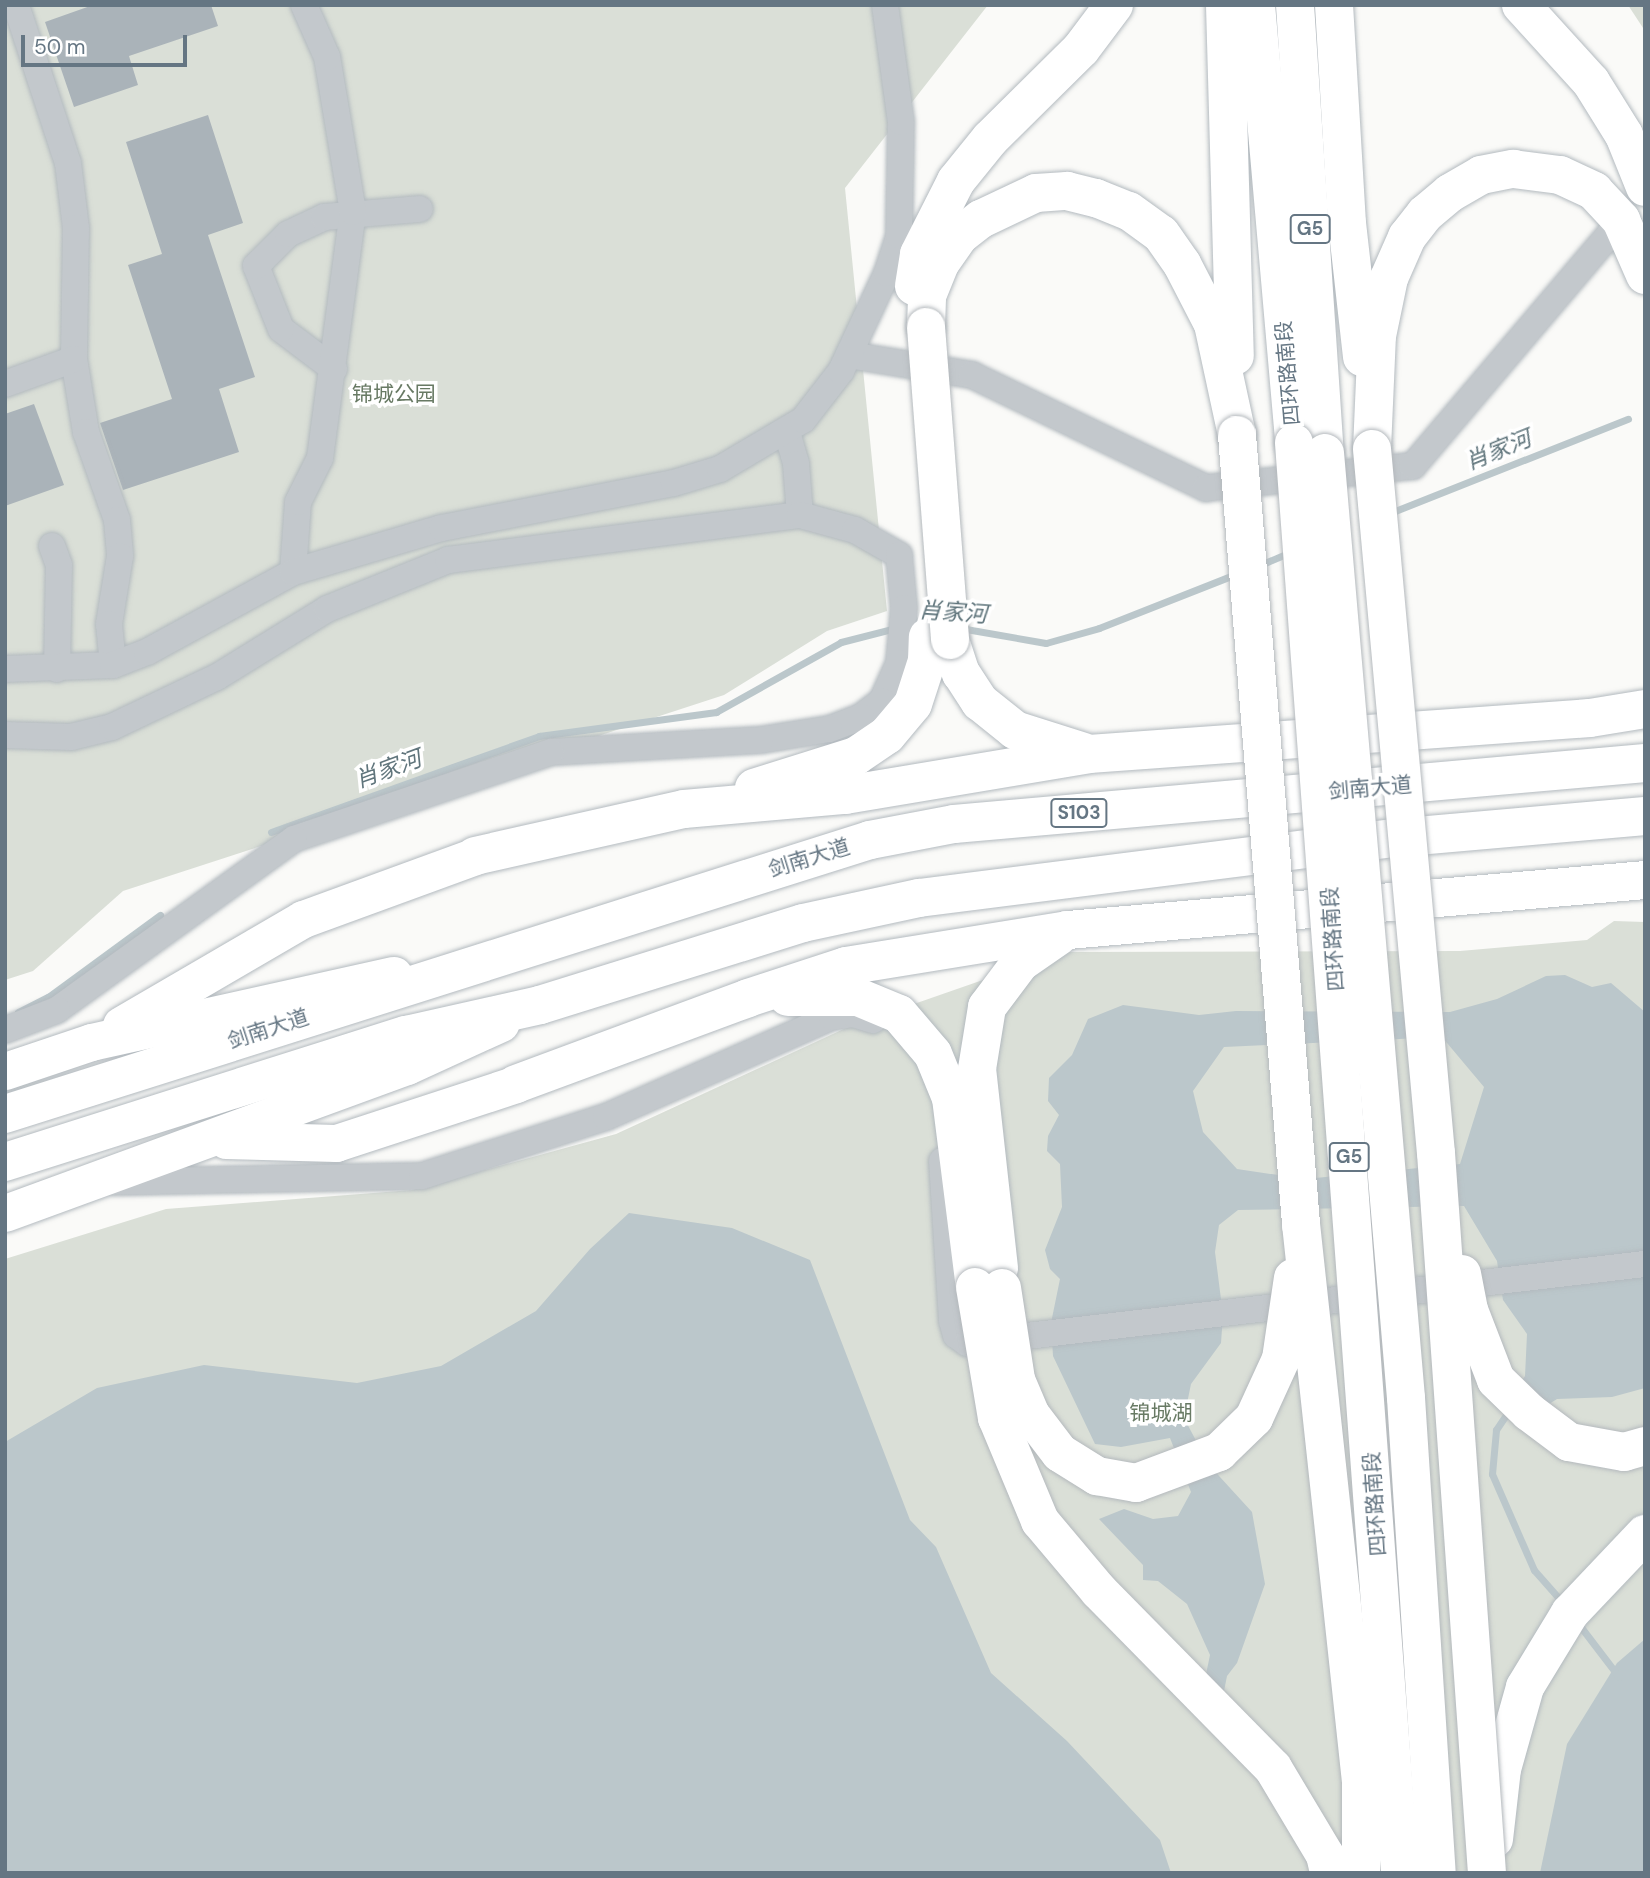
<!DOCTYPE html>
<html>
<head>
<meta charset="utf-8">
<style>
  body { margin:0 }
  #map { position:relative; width:1650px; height:1878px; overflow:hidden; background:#fafaf8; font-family:"DM Sans","Noto Sans SC",sans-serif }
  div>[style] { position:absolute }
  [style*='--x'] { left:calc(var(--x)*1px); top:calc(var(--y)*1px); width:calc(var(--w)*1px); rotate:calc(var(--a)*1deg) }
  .green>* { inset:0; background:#dadfd7 }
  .water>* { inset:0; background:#bbc7cb }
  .stream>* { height:7px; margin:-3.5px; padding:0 3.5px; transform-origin:3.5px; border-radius:3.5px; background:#bbc7cb }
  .building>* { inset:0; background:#aab3b9 }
  .minor-tunnel>* { height:26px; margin-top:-13px; transform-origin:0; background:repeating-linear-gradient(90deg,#d5d9db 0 26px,transparent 0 39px) }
  .roads { filter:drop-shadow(0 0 2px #b3babf) drop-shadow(0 0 2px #b3babf) }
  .minor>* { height:26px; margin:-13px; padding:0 13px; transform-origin:13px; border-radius:13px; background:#c3c8cc }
  .secondary>* { height:37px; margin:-18.5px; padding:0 18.5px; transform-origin:18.5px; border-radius:18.5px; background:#fff }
  .trunk>* { height:38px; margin:-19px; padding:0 19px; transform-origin:19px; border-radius:19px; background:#fff }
  .motorway>* { height:38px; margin:-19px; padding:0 19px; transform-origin:19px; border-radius:19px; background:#fff }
  .bridges { filter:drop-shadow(0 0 2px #b4b9bd) drop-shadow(0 0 2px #b4b9bd) }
  .motorway-bridge>* { height:38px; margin:-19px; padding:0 19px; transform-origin:19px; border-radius:19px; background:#fff }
  span { translate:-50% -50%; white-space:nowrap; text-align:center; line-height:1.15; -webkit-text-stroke:7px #fff; paint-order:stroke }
  .shield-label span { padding:2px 5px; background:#fff; border:2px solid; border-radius:5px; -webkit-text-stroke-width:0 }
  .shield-label { font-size:19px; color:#657683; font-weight:700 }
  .street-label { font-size:21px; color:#657683 }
  .park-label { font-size:21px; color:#687a64 }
  .water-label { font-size:23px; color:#60757c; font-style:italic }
  .frame { position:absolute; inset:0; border:7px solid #657683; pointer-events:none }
  .scale { position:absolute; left:21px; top:35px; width:166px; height:32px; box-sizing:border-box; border:4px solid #657683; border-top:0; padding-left:9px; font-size:21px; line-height:24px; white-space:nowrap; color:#657683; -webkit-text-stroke:5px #fff; paint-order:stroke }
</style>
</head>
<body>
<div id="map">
  <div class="green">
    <i style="clip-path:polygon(5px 5px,988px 5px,845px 188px,887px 611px,827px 631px,724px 695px,123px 891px,33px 971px,5px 980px)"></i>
    <i style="clip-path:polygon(1628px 5px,1645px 5px,1645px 31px)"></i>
    <i style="clip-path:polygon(1614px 921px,1645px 922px,1645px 1873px,5px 1873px,5px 1259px,166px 1209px,412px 1190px,616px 1134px,848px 1027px,1063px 952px,1460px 951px,1587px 940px)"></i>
  </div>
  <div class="water">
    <i style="clip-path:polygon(evenodd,1565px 975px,1592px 987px,1611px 983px,1645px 1012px,1645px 1388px,1612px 1397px,1557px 1399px,1533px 1414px,1505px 1407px,1525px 1376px,1527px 1334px,1503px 1300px,1497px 1261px,1464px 1206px,1238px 1210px,1219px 1225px,1215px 1252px,1223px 1315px,1221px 1343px,1191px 1384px,1184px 1418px,1209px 1465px,1252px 1512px,1265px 1584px,1237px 1663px,1227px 1676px,1221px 1706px,1205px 1679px,1210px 1655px,1187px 1604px,1158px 1581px,1143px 1580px,1143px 1565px,1099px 1519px,1124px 1509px,1153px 1519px,1178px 1516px,1191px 1492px,1170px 1438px,1121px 1447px,1095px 1444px,1053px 1356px,1051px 1323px,1060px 1279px,1050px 1269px,1045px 1250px,1062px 1207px,1060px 1164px,1047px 1151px,1048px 1136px,1059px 1115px,1048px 1101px,1049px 1078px,1072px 1055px,1088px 1019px,1123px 1005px,1199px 1015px,1236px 1011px,1450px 1012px,1497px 999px,1546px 976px,1565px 975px,1442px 1037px,1484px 1087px,1460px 1164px,1305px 1179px,1237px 1169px,1203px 1132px,1193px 1091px,1224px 1047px,1442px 1037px)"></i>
    <i style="clip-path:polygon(629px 1213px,732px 1228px,810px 1260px,910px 1520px,936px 1547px,991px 1673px,1067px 1741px,1160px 1840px,1171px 1873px,5px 1873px,5px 1442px,97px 1388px,204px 1365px,357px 1383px,441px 1366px,536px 1311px,590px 1249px)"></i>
    <i style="clip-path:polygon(1645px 1639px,1645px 1873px,1540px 1873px,1567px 1744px,1617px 1663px)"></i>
  </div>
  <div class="stream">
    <i style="--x:1390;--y:513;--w:256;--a:-21.6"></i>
    <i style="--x:1260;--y:565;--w:34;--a:-23"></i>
    <i style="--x:960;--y:628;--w:87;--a:9.9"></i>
    <i style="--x:1046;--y:643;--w:55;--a:-15.8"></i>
    <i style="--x:1099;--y:628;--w:147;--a:-21.5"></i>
    <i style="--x:271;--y:832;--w:285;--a:-19.7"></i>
    <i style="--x:539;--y:736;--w:179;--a:-7.7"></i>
    <i style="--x:716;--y:712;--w:143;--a:-29.2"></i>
    <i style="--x:841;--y:642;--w:57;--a:-14.3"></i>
    <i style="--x:18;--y:1012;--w:34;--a:-27"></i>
    <i style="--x:48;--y:997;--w:139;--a:-36.2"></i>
    <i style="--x:1510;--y:1409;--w:25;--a:124"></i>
    <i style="--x:1496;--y:1430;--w:44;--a:95.2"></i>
    <i style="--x:1492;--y:1474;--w:105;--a:66.4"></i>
    <i style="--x:1534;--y:1570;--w:45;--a:48.6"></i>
    <i style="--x:1577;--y:1622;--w:69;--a:52.6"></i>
  </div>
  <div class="building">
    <i style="clip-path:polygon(93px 5px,211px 5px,218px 26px,129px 56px,138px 85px,74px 107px,45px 22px)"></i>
    <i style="clip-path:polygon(208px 115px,243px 223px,208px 235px,255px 377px,219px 389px,239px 452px,123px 490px,100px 423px,172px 399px,128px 265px,162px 254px,126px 142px)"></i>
    <i style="clip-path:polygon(34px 404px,64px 485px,5px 506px,5px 414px)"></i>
  </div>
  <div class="minor-tunnel">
    <i style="--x:1616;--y:227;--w:35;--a:-35"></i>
  </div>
  <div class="roads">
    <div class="minor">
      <i style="--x:16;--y:5;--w:166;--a:71.8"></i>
      <i style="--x:68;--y:163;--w:65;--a:83"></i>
      <i style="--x:76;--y:228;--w:131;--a:90.9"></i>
      <i style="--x:74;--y:359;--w:74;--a:80.7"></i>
      <i style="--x:86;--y:432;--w:93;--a:70.6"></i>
      <i style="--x:117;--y:520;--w:36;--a:85"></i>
      <i style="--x:120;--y:556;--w:69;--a:99.2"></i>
      <i style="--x:109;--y:624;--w:41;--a:84.4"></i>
      <i style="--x:849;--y:355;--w:125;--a:9.2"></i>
      <i style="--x:972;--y:375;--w:260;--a:25.8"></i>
      <i style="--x:1206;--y:488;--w:208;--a:-6.1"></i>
      <i style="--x:1413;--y:466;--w:314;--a:-49.7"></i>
      <i style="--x:334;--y:369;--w:66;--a:-143"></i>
      <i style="--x:281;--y:329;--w:68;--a:-111.6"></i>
      <i style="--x:256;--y:266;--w:45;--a:-45"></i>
      <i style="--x:288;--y:234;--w:40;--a:-25"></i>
      <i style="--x:324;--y:217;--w:96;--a:-4.8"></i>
      <i style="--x:5;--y:384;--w:73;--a:-19.9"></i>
      <i style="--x:787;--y:432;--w:33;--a:74"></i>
      <i style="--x:796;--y:464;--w:51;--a:85.5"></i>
      <i style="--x:52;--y:546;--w:20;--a:70"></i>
      <i style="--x:59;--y:565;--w:104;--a:91.1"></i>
      <i style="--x:293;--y:572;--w:70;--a:-85.9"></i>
      <i style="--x:298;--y:502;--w:49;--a:-63.4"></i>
      <i style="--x:320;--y:458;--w:248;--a:-82.4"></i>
      <i style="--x:353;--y:212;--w:157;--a:-99.5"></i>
      <i style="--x:327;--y:57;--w:57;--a:-113.9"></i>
      <i style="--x:5;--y:669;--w:108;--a:-2.1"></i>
      <i style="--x:113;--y:665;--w:36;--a:-21"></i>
      <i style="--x:147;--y:652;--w:166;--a:-28.7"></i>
      <i style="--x:293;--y:572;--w:155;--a:-16.5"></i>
      <i style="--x:442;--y:528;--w:236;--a:-11"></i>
      <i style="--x:674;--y:483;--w:48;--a:-16.9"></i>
      <i style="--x:720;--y:469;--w:96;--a:-30.6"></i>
      <i style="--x:803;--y:420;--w:62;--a:-52.2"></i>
      <i style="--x:841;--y:371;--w:108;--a:-64.9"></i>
      <i style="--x:887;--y:273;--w:40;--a:-72"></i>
      <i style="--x:899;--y:235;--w:113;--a:-89"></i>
      <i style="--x:901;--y:122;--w:118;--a:-97.8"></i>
      <i style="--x:5;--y:735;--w:66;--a:1.7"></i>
      <i style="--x:71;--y:737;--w:42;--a:-13.7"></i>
      <i style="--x:112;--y:727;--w:116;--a:-25.5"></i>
      <i style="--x:217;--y:677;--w:129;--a:-31.7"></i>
      <i style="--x:327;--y:609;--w:131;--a:-22"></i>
      <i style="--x:448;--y:560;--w:355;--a:-7.3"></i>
      <i style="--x:800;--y:515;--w:57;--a:15.3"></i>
      <i style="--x:855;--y:530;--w:51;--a:29.6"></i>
      <i style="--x:899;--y:555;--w:53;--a:84.6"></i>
      <i style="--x:904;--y:608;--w:55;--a:95.2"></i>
      <i style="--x:899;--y:663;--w:42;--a:114.1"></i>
      <i style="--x:882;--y:701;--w:26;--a:143"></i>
      <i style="--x:861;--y:717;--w:34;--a:159"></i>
      <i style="--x:829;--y:729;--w:70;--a:170.9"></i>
      <i style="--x:760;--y:740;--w:209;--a:176.7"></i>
      <i style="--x:551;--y:752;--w:271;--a:161.3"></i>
      <i style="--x:294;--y:839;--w:292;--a:144.2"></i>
      <i style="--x:57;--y:1010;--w:56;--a:159"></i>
      <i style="--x:942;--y:1161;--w:160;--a:86.4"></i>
      <i style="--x:952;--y:1321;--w:15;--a:74"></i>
      <i style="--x:956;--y:1335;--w:14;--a:36"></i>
      <i style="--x:967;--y:1343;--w:683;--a:-6.65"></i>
      <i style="--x:107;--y:1182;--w:315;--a:-1.1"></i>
      <i style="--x:422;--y:1176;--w:193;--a:-17.8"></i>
      <i style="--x:606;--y:1117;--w:247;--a:-23.9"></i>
      <i style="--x:832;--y:1017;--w:21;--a:-8"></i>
      <i style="--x:853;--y:1014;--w:21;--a:17"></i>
    </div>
    <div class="secondary">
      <i style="--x:121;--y:1025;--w:211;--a:-30.2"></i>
      <i style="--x:303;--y:919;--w:183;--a:-20.1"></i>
      <i style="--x:5;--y:1071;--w:91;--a:-18.6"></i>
      <i style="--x:91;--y:1042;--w:310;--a:-12.5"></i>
      <i style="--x:226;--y:1140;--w:110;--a:1.6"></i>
      <i style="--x:336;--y:1143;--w:189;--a:-18.1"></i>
      <i style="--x:5;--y:1213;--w:428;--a:-20.1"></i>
      <i style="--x:407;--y:1066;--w:103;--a:-24.6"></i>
    </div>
    <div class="trunk">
      <i style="--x:5;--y:1114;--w:907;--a:-17.58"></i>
      <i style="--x:870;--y:840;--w:86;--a:-10.8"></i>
      <i style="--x:954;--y:824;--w:694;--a:-5.04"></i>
      <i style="--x:5;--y:1162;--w:421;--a:-17.6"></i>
      <i style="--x:406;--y:1035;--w:137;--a:-12.6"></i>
      <i style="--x:540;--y:1005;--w:275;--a:-17.3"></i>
      <i style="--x:803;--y:923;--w:119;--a:-12.2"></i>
      <i style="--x:919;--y:898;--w:479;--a:-7.2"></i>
      <i style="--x:1394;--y:838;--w:252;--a:-5"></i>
    </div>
    <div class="motorway">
      <i style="--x:1225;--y:5;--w:351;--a:88.4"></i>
      <i style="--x:1256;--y:5;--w:440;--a:85"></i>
      <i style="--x:1295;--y:5;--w:449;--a:86.2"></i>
      <i style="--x:1334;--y:5;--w:218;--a:86.6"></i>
      <i style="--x:1347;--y:223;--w:135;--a:83.6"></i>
      <i style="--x:1521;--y:5;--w:104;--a:47.7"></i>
      <i style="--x:1591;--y:82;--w:62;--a:58.1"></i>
      <i style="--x:1624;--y:135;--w:56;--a:68"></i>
      <i style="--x:914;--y:286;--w:32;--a:-81"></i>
      <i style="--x:919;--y:254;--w:82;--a:-63.1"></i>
      <i style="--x:956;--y:181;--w:54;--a:-51"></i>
      <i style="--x:990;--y:139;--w:128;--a:-44.7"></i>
      <i style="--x:1081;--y:49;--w:55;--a:-53.1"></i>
      <i style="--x:926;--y:327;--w:31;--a:-88"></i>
      <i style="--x:927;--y:296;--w:37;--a:-68"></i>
      <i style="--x:941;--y:262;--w:32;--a:-55"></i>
      <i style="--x:959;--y:236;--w:28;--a:-38"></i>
      <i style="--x:981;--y:219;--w:61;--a:-25.3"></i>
      <i style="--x:1036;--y:193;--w:31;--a:-4"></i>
      <i style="--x:1067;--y:191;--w:30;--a:14"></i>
      <i style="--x:1096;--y:198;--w:35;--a:22"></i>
      <i style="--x:1129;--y:211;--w:39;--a:36"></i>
      <i style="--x:1161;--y:234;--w:37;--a:55"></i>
      <i style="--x:1182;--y:264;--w:68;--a:62.7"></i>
      <i style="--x:1213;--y:324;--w:114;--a:77.8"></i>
      <i style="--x:1372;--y:449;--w:113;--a:-87.5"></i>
      <i style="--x:1377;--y:336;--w:59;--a:-78.3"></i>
      <i style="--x:1389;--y:278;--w:45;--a:-66.3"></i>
      <i style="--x:1407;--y:237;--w:29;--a:-52"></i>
      <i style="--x:1425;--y:214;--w:33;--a:-40"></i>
      <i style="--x:1450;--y:193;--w:36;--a:-30"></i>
      <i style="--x:1481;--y:175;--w:33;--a:-11"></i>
      <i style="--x:1513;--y:169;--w:47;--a:7.3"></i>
      <i style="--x:1560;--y:175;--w:38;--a:25"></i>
      <i style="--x:1594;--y:191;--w:40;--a:47"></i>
      <i style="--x:1621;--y:220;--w:60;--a:66.4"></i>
      <i style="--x:950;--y:640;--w:35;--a:72"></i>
      <i style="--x:961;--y:673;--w:35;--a:57"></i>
      <i style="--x:980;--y:702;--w:45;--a:38.7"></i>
      <i style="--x:1015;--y:730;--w:72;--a:17.7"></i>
      <i style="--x:754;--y:788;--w:107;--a:-17.4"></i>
      <i style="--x:856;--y:756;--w:37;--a:-34"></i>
      <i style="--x:887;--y:735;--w:40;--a:-50"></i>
      <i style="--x:913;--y:704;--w:45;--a:-72"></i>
      <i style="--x:927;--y:661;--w:24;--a:-88"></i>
      <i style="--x:475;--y:856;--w:214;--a:-12.7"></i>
      <i style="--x:684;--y:809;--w:162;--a:-5"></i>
      <i style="--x:845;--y:795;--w:247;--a:-9.5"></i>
      <i style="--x:1089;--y:754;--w:502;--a:-4.11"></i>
      <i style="--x:1590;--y:718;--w:56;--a:-9.3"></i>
      <i style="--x:788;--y:997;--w:70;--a:0"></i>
      <i style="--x:858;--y:997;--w:44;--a:22.5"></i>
      <i style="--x:899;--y:1014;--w:52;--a:49.6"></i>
      <i style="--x:933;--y:1054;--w:48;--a:67.8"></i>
      <i style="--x:951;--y:1098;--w:191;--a:82.8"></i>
      <i style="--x:516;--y:1084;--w:247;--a:-20.3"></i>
      <i style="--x:748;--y:998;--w:103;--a:-18.1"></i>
      <i style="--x:846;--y:966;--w:225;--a:-9.2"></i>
      <i style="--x:1068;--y:930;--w:579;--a:-4.95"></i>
      <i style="--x:999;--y:1268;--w:200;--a:-96.3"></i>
      <i style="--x:977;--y:1069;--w:63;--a:-80.8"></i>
      <i style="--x:987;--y:1007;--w:55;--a:-53.1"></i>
      <i style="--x:1020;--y:963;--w:47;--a:-34.7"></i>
      <i style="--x:1494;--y:1839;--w:70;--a:-83.5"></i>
      <i style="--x:1502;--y:1769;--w:85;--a:-74.3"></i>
      <i style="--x:1525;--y:1687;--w:87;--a:-58.7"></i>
      <i style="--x:1570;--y:1613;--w:109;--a:-46.5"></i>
    </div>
  </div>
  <div class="bridges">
    <div class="motorway-bridge">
      <i style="--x:926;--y:327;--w:314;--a:85.6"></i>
      <i style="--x:1237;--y:435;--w:792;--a:85.36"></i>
      <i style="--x:1301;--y:1224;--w:561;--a:83.86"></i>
      <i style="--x:1361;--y:1782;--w:91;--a:90"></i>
      <i style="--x:1294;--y:443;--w:1434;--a:85.76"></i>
      <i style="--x:1372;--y:449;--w:707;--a:84.81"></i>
      <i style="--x:1436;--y:1153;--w:722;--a:85.95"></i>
      <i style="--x:1325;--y:453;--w:948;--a:85.1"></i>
      <i style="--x:1406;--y:1398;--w:476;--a:86.3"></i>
      <i style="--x:1462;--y:1274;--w:37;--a:79"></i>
      <i style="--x:1469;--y:1310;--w:75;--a:68.9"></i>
      <i style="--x:1496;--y:1380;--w:46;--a:44.1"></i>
      <i style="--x:1529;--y:1412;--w:50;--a:36.9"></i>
      <i style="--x:1569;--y:1442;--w:56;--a:10.3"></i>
      <i style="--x:1624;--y:1452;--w:22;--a:-16"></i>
      <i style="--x:975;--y:1287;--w:133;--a:80.5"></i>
      <i style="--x:997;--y:1418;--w:112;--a:67.3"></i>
      <i style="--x:1040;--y:1521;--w:92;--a:49.9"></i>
      <i style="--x:1099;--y:1591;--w:248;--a:45.5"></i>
      <i style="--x:1273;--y:1768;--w:101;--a:59.1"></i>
      <i style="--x:1325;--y:1855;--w:18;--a:77"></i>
      <i style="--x:1002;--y:1288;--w:93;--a:81.3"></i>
      <i style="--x:1016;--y:1380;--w:38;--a:67"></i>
      <i style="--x:1031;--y:1415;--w:48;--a:52.7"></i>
      <i style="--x:1060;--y:1453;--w:44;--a:31.9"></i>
      <i style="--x:1097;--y:1476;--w:40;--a:10"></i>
      <i style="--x:1136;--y:1483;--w:89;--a:-20.5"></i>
      <i style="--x:1219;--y:1452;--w:49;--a:-44.2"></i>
      <i style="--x:1254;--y:1418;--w:65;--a:-65.4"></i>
      <i style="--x:1281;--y:1359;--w:82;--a:-81.6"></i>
    </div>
  </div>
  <div class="shield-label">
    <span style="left:1310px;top:229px">G5</span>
    <span style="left:1079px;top:813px">S103</span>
    <span style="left:1349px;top:1157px">G5</span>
  </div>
  <div class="street-label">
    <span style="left:1288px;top:373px;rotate:-95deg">四环路南段</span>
    <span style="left:1370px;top:788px;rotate:-5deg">剑南大道</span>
    <span style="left:809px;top:858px;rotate:-17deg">剑南大道</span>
    <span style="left:1333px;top:939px;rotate:-94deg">四环路南段</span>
    <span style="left:268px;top:1029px;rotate:-18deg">剑南大道</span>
    <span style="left:1375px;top:1504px;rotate:-94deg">四环路南段</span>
  </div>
  <div class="park-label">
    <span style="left:394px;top:394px">锦城公园</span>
    <span style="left:1161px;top:1413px">锦城湖</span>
  </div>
  <div class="water-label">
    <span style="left:1498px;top:450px;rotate:-22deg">肖家河</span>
    <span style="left:953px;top:612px;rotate:4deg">肖家河</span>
    <span style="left:388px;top:769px;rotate:-20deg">肖家河</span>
  </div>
  <div class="frame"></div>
  <div class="scale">50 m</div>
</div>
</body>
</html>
